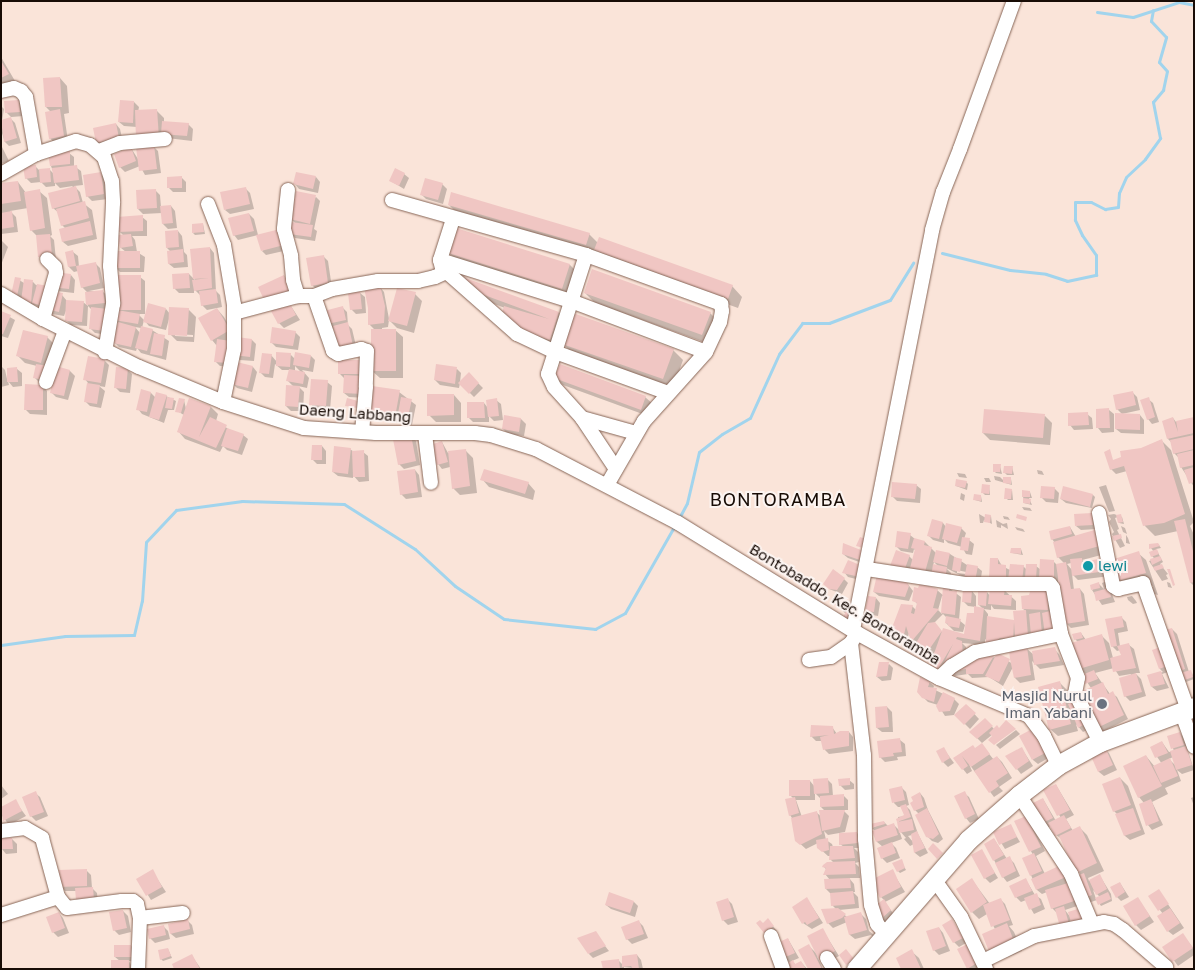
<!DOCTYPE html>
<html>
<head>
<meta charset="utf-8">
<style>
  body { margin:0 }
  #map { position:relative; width:1195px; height:970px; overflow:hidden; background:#fae4d9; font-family:"Golos Text",sans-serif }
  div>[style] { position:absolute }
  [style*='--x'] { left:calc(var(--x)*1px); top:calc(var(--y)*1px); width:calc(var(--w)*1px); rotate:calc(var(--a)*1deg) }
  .shadow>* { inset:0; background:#0003 }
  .stream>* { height:3px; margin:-1.5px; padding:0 1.5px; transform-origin:1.5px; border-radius:1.5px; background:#a1d4ed }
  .building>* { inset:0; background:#f0c6c3 }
  .roads { filter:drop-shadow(0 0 1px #876657) drop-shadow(0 0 1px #876657) }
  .minor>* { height:14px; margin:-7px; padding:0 7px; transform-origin:7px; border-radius:7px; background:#fff }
  .major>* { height:19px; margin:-9.5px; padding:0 9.5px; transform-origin:9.5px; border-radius:9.5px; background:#fff }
  .dots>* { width:14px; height:14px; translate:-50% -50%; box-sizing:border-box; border:2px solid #fcf4f1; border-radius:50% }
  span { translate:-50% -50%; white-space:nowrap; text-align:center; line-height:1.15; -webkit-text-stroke:4px #fcf4f1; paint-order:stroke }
  .street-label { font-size:15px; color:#180c06 }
  .culture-label { font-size:15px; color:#0d838f }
  .left { translate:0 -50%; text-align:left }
  .worship-label { font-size:15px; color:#5b616d }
  .right { translate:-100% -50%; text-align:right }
  .quarter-label { font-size:18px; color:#180c06; letter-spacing:1px }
  .frame { position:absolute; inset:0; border:2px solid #180c06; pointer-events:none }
</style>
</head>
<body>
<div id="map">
  <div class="shadow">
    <i style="clip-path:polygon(1px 57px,15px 81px,1px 89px)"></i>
    <i style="clip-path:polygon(60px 78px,67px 86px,69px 113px,64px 114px,68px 141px,54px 143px,50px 138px,51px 112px,46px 107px)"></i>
    <i style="clip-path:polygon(18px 101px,23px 106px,24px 116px,11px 117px,6px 112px)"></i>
    <i style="clip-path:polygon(134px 102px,139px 107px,138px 112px,157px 111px,164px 118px,164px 122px,188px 124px,193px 129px,192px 141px,167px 138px,153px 146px,158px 151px,161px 173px,145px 175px,140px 166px,125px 172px,120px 167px,131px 148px,138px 159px,137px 127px,124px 126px,119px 122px)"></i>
    <i style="clip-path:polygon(1px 106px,4px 109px,2px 121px,11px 119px,15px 123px,21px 143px,9px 146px,5px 142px,1px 130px)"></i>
    <i style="clip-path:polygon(116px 124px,120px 129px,123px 142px,102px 147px,97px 142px)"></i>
    <i style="clip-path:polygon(1px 145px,9px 161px,1px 164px)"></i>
    <i style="clip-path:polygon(69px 153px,74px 157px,74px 166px,81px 171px,83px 185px,74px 186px,80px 192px,83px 203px,92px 210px,97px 239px,68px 246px,63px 242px,65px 228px,62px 225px,59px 213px,53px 208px,73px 186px,60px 188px,55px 183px,55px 186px,46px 187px,41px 182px,31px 183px,26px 178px,35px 166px,39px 170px,49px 169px,54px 174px,51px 166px)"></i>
    <i style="clip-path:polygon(101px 174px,105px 178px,108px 199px,92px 201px,87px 196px)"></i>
    <i style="clip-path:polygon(404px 174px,409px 178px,404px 189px,391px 181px)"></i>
    <i style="clip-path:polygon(316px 177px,320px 182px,318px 193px,299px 189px,295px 184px)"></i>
    <i style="clip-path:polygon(182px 178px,186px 182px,186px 192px,173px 192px,168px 187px)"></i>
    <i style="clip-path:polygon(18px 182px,26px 193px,39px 191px,47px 198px,52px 235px,50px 236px,54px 240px,56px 260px,44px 261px,39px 257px,37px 236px,31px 230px,28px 208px,10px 211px,16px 217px,18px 232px,1px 234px,1px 184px)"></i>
    <i style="clip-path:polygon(442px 184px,447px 189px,443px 204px,426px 199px,422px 195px)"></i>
    <i style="clip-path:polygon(245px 188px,250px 193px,254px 209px,230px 214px,225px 210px)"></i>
    <i style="clip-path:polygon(155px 190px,160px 195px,161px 207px,171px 206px,175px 211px,177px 228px,168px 229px,163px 224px,162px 213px,143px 214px,138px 209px)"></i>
    <i style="clip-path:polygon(316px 197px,320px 201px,314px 229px,317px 231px,315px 241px,295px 238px,290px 233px,296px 224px,291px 219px)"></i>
    <i style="clip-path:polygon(449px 205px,589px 234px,598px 243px,732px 286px,742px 297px,738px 308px,605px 260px,597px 251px,596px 254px,459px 215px)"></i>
    <i style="clip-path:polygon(249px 214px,254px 219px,258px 235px,238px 240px,234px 235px)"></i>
    <i style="clip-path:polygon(142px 217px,147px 221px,147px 236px,132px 236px,135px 240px,137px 252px,145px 257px,144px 272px,120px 272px,116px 268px,126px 252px,121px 248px,124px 236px,120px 232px)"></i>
    <i style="clip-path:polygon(203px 224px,205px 234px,195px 235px,193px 233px)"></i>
    <i style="clip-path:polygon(456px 230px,570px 265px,580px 275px,572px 298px,459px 263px,449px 253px)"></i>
    <i style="clip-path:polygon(178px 231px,182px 236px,184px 252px,187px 255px,188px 267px,174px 268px,169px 264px,171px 252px,167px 248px)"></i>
    <i style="clip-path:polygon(284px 235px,288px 250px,266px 255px,262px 251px)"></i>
    <i style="clip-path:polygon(1px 240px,8px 247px,1px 265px)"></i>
    <i style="clip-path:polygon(210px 248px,214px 253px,216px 291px,220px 295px,222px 307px,207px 310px,202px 305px,200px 295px,194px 289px,194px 293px,179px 293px,174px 288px,189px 274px,195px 280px,192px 250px)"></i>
    <i style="clip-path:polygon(73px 252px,78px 256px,79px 267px,95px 263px,100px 268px,104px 288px,89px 291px,103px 292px,108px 296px,109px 308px,105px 308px,111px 315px,109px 335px,95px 333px,90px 328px,92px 310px,88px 306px,87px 326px,71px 325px,66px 320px,67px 308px,64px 316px,52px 314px,48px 310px,17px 299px,16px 278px,24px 283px,25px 281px,33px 282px,36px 285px,62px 295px,67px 301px,83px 302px,88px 306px,86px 293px,88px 293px,82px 287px,78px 271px,74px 272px,69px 267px,67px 253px)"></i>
    <i style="clip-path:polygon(323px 256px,328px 261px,332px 288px,317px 290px,312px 285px)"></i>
    <i style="clip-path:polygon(71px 275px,75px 280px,74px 293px,57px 291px,53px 286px)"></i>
    <i style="clip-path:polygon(284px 276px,291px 284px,289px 303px,300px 320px,284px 328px,279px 323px,275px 311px,267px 303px)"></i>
    <i style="clip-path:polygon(evenodd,140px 277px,145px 281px,145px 314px,138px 314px,145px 321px,166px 309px,170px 314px,188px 309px,196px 317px,194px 342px,177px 341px,170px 334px,169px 319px,166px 330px,149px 326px,144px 320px,142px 328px,152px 330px,169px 341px,166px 360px,141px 353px,137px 348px,136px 351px,119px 347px,114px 342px,119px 324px,115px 320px,118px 310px,140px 277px,135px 327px,141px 328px,140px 333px,135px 327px,140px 277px,175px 334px,193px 335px,193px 337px,175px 336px,175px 334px)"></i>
    <i style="clip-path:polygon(461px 278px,559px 313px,566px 321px,558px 347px,508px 332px,505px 308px,465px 293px)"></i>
    <i style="clip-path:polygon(380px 287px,384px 292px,389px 319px,415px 294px,422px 301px,414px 333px,397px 328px,389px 320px,388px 327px,382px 328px,382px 330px,395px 330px,403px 337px,403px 378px,380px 378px,372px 371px,375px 330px,369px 324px)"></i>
    <i style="clip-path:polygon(360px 293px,365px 297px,366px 313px,356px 314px,351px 309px)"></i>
    <i style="clip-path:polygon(585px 293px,710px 313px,720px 323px,712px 345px,595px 303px)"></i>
    <i style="clip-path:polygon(342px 307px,347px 312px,348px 325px,352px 329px,357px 350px,328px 324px)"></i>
    <i style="clip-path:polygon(217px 309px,224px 317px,236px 338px,252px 340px,256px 344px,254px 361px,240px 360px,235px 354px,233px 367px,220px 366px,215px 361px,217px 346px,212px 340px)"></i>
    <i style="clip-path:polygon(1px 312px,15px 320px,8px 338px,1px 336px)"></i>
    <i style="clip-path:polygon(295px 332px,300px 337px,298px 350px,276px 347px,271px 342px)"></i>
    <i style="clip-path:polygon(47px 337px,55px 345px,49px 384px,39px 382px,34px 377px,37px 366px,25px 363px,18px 356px)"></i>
    <i style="clip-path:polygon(563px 344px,673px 350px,683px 360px,673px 388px,573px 354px)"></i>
    <i style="clip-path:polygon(evenodd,290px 354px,295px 359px,311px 356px,315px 360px,313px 372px,302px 370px,309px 378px,307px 388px,298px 386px,304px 392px,303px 411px,291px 411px,286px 406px,294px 387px,288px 381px,290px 370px,282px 370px,275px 364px,273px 378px,265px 377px,260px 372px,271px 355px,277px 362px,290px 354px,295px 366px,301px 372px,295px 371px,295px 366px)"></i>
    <i style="clip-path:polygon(104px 360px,109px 365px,105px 387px,99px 386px,105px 391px,101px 408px,90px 406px,85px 401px,88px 383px,85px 379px)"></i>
    <i style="clip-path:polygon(360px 361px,366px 398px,349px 397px,344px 393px,345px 379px,340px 374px)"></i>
    <i style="clip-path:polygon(237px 364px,253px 367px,257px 372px,252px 392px,237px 388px,232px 383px)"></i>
    <i style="clip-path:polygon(1px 366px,5px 370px,7px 379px,17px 369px,22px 373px,22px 386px,13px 387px,8px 381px,9px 385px,1px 387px)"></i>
    <i style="clip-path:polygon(57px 368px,70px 371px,75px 376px,68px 400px,56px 397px,51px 392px)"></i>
    <i style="clip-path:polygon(127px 369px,132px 374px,130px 393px,120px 392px,115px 387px)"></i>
    <i style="clip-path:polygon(457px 369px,461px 373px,460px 382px,469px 374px,483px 388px,474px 397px,460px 383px,459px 388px,440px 385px,435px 380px)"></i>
    <i style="clip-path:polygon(556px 378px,645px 397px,653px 404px,648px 416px,563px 385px)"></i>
    <i style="clip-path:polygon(327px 382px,332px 386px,330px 410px,315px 409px,311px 404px)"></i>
    <i style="clip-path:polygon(43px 386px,47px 391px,47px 415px,30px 414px,26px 410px)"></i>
    <i style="clip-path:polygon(142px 391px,151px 393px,156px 398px,166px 396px,176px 401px,174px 410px,168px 410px,164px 423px,142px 414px,138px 409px)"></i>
    <i style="clip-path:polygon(399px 392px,416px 405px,412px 425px,376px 419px,369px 412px)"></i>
    <i style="clip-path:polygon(1132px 392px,1137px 397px,1140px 410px,1122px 414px,1117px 409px)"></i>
    <i style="clip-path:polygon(454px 395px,461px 403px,461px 422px,436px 422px,429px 415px)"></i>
    <i style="clip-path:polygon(190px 399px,211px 407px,218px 414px,216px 421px,230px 430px,243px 435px,248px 439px,242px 455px,227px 450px,223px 446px,220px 452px,185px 439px,178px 431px,184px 415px,177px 411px,184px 400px,186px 409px)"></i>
    <i style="clip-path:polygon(1148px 399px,1153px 403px,1159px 422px,1152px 424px,1148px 419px)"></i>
    <i style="clip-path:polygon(496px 400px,501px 404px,503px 420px,494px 421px,489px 416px,489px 422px,473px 422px,469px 418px,484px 403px,488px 408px)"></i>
    <i style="clip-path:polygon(1109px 410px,1114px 414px,1114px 432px,1102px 433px,1098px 428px)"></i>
    <i style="clip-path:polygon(1087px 414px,1092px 418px,1093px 429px,1074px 430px,1070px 425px)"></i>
    <i style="clip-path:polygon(1140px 415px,1144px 420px,1144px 434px,1121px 433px,1116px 429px)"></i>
    <i style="clip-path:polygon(505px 416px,521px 419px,526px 424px,524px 436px,508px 434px,503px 429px)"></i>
    <i style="clip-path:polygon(1045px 416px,1052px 423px,1050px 445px,990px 440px,983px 433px)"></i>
    <i style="clip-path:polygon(1173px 418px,1176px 422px,1194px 418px,1194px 487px,1181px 467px,1179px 458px,1171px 450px,1194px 522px,1190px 526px,1194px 535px,1194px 586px,1191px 583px,1178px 531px,1155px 536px,1145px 526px,1127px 471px,1116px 474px,1111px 469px,1142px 449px,1161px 440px,1174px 453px,1172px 443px,1168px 439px)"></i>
    <i style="clip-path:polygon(411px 436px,416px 441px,420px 465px,404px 469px,399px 464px)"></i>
    <i style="clip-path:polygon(442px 442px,448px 453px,466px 451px,473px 458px,477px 493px,460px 495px,453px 488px,450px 467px,442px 469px,438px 464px)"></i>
    <i style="clip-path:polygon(322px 446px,326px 451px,326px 464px,317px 464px,312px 459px)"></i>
    <i style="clip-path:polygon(350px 449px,354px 452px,363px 452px,368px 456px,369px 481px,359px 482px,353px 475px,353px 478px,338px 476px,333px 472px)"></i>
    <i style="clip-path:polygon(1000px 466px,1002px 474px,996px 473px,994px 471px)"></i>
    <i style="clip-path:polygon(1012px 467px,1014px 475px,1007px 475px,1005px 473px)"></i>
    <i style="clip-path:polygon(415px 470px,419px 475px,422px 497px,406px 499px,401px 494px)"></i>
    <i style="clip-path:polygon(1037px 470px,1042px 471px,1044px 475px,1038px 474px)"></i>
    <i style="clip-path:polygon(957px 473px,965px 474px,967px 478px,959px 477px)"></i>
    <i style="clip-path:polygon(994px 476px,1000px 477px,1004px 481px,1011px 479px,1012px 485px,995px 480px)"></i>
    <i style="clip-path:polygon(984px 478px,989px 478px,991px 482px,986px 482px)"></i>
    <i style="clip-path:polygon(482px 479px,528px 483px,535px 491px,533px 500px,489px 487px)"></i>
    <i style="clip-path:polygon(966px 482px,968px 484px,967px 490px,956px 486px)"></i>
    <i style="clip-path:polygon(916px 485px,921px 489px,920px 503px,897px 501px,892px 496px)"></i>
    <i style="clip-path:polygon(1106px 485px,1115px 511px,1109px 512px,1099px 487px)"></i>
    <i style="clip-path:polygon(989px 486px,990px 495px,985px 495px,983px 493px)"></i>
    <i style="clip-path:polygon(1054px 488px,1059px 493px,1058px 503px,1046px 502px,1042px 498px)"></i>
    <i style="clip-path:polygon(1012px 490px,1013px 500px,1008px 500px,1006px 498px)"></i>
    <i style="clip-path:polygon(1030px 492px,1032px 498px,1029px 498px,1032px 505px,1024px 503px,1023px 496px)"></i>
    <i style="clip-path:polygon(961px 493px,965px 495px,964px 501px,960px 499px)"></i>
    <i style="clip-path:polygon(1093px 495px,1095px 497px,1092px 508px,1066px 503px,1061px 499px)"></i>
    <i style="clip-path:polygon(981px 496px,982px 502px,975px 500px)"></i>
    <i style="clip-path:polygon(1022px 507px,1030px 508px,1032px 511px,1024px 510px)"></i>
    <i style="clip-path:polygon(979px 514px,986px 518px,991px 516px,992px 524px,984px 520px,983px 523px,980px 523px)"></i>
    <i style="clip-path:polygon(1114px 514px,1122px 517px,1124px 524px,1119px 523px,1118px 517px,1115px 518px,1119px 529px,1117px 530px,1125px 546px,1120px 548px,1112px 534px,1114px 532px,1109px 522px,1111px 519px,1108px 515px)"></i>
    <i style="clip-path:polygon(1091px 515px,1096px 519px,1097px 529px,1081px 530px,1076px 526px)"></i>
    <i style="clip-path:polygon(1003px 516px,1008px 517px,1010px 520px,1004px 519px)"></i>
    <i style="clip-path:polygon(996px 520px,1003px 524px,1007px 523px,1008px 529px,1001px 525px,1001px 528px,997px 527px)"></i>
    <i style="clip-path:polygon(932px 521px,943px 523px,946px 527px,961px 528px,966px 533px,964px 539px,969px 540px,974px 544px,972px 555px,966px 554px,962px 547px,948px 543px,944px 539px,944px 543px,933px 540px,929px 536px)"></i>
    <i style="clip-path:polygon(1121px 526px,1125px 528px,1127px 534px,1123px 532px)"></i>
    <i style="clip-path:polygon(1015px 527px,1023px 529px,1025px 532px,1017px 530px)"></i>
    <i style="clip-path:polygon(evenodd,1070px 527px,1076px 537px,1098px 531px,1109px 553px,1082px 560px,1085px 562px,1104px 560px,1110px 576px,1078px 580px,1072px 574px,1074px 590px,1080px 589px,1084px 594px,1089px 625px,1071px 628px,1066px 623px,1058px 576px,1058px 583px,1004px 590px,1016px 601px,1016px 610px,994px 609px,991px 605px,991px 610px,984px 609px,988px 614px,988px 617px,1015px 621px,1026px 611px,1023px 609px,1047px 590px,1060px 627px,992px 646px,985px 639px,985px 645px,962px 643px,966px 647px,967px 661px,996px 657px,998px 655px,1013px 664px,1026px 648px,1034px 655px,1054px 649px,1059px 654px,1064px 665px,1040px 669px,1032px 661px,1035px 680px,1020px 683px,1015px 678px,1013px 667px,1003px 686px,989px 677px,972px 678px,968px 674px,955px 676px,951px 672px,943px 673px,936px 670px,932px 665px,936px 650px,933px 655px,918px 644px,917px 646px,909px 633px,907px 642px,892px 633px,912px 606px,916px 610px,918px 605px,914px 600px,937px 590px,944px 596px,949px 588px,961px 597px,959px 620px,965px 625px,963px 632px,954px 631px,946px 623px,947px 618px,943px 614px,934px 623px,943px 633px,965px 636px,975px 615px,976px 607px,968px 606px,964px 602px,972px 591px,976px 596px,976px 608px,983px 609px,979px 605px,987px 592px,990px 596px,998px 559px,1002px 566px,1010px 570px,1023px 566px,1027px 570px,1036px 566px,1041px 570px,1053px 561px,1057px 565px,1065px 564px,1058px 557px,1055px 543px,1052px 539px,1070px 527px,1071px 563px,1072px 570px,1067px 564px,1071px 563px,1070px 527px,942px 596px,944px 596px,942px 614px,938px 610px,942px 596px)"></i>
    <i style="clip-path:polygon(evenodd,910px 535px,915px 539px,925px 542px,936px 553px,950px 554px,967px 565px,977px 567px,982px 571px,980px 585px,946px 568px,951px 573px,949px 584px,916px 572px,911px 567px,909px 572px,896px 571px,909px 556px,914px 561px,916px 551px,914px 549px,913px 553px,901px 551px,896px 546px,910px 535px,934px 562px,939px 567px,933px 566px,934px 562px,910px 535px,957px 570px,966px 572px,966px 574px,957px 573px,957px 570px)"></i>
    <i style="clip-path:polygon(1126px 535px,1128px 538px,1130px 544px,1126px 543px)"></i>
    <i style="clip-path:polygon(1158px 544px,1161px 548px,1156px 549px,1163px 562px,1160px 564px,1168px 574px,1166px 575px,1168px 579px,1162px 581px,1149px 561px,1155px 559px,1152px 556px,1154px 552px,1151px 548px)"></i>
    <i style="clip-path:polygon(1021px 549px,1023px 555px,1012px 553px)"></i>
    <i style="clip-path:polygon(1138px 553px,1146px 560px,1158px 595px,1154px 594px,1151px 587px,1153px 587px,1149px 582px,1127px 588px,1119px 580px)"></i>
    <i style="clip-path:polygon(843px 554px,870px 558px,868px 565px,848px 558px)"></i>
    <i style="clip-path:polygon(860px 566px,864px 581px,848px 577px,844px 572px)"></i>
    <i style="clip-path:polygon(844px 579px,848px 583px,842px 594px,829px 589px)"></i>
    <i style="clip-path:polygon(904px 579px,913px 591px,909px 601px,879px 596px,874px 592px)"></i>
    <i style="clip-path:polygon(1107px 581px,1115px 602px,1102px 605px,1092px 590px,1099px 584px,1104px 589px,1102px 583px)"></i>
    <i style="clip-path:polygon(1167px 582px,1170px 583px,1172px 588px,1168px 587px)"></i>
    <i style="clip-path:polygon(1132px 596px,1136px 601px,1137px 603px,1133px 604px,1128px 600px,1127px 597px)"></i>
    <i style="clip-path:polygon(876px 598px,880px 603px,878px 616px,872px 615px,867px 610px)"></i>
    <i style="clip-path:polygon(836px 605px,845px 605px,849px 609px,846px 614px)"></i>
    <i style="clip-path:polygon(evenodd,1121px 617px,1126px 622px,1128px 631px,1118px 633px,1120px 646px,1129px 645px,1134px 649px,1140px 673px,1135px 673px,1141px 679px,1146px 696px,1130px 701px,1125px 696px,1131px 674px,1119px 676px,1114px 668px,1095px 673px,1110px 694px,1112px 693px,1117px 697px,1128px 719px,1102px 732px,1098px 727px,1091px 688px,1083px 676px,1086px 675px,1080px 668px,1078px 642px,1075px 639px,1081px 633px,1086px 640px,1101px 635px,1112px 646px,1107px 620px,1121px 617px,1109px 643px,1117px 651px,1120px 650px,1122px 656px,1113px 658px,1109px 643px)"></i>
    <i style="clip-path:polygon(1172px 629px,1177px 634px,1189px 672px,1192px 673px,1194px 679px,1186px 682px,1179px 671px)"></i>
    <i style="clip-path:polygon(1163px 648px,1174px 670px,1162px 674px,1169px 688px,1157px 691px,1152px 687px,1149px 676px,1163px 672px,1160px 669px)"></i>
    <i style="clip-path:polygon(889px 664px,893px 668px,891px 680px,882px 681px,877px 677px)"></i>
    <i style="clip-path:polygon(929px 682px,934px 686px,933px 689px,954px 699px,959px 704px,954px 715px,945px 716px,938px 705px,928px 702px,918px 692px)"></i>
    <i style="clip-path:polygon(1059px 682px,1067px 690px,1071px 704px,1074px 702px,1087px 730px,1083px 732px,1076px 724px,1078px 731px,1058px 736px,1050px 729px)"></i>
    <i style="clip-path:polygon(966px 705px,979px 719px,970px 729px,956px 715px)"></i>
    <i style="clip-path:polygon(887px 707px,892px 712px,893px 732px,882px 732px,877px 728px)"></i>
    <i style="clip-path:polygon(985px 719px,994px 729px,993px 734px,982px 743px,975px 736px)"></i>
    <i style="clip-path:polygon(832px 727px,837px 734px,849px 732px,853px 737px,853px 751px,829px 754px,825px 750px,822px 741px,816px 741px,811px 736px)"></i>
    <i style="clip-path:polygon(1016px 730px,1020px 734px,1000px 749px,996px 745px)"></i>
    <i style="clip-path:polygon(1034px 730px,1050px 757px,1038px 764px,1033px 760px)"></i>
    <i style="clip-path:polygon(evenodd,1180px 733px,1184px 738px,1194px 770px,1182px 774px,1177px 770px,1181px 781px,1165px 788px,1168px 794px,1152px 802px,1163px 825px,1152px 830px,1148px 825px,1144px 803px,1139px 797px,1146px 756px,1155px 767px,1162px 764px,1151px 748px,1162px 742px,1169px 752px,1174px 751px,1169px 737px,1180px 733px,1173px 757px,1176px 766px,1169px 759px,1173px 757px)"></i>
    <i style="clip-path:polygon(900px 740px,905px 744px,906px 756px,897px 757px,898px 760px,885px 762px,880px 757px)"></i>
    <i style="clip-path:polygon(982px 745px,994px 760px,997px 757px,1002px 762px,1012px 778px,999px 787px,1003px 791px,994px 797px,969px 764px,972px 771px,967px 774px,955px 759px)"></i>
    <i style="clip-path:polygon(943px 748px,954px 763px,948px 767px,943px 762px)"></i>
    <i style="clip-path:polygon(1022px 749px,1033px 766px,1021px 774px,1017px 769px)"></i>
    <i style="clip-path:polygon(1105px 749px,1109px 753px,1117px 770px,1104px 776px,1099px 772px,1091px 755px)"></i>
    <i style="clip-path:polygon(1120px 778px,1128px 786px,1145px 834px,1130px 840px,1125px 836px,1118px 815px,1114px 811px)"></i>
    <i style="clip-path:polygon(evenodd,827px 779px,832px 784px,833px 796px,843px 795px,848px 800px,848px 810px,843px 810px,849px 816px,845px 832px,828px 835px,824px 831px,826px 840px,832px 844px,833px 847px,844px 847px,840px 844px,857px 833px,862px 838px,862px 848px,854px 848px,858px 852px,859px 862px,855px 863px,859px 867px,860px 878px,849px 878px,854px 884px,855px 892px,853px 892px,858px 897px,859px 908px,839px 910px,848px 918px,861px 914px,866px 919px,869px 931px,874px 935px,876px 940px,871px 935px,855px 939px,850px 935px,847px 922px,833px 928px,828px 923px,836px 909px,832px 905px,831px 894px,826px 889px,830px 880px,825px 874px,827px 870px,824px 867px,834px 863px,830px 859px,831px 856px,828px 856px,818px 847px,818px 843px,806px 849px,796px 840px,792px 818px,790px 815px,793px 798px,790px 795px,810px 781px,815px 787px,827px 779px,815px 793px,821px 799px,821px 807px,826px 812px,822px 817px,817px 813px,802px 817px,796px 800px,815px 800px,815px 793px)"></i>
    <i style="clip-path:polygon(849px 780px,854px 784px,854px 789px,845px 790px,840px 785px)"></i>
    <i style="clip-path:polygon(1px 785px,8px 794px,1px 799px)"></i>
    <i style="clip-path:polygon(evenodd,1056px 785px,1074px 815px,1066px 819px,1073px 831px,1080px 828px,1087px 835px,1104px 871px,1088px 878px,1089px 881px,1100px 876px,1111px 894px,1112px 901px,1101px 906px,1097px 900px,1088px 903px,1081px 876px,1062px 839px,1056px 835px,1051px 826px,1046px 828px,1042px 823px,1043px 799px,1056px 821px,1061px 818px,1045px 791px,1056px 785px,1093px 890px,1100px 897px,1096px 899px,1093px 890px)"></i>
    <i style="clip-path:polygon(evenodd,901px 787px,906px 792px,909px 805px,906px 806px,910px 810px,918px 834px,928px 853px,920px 857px,915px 853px,914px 844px,910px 846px,904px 839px,906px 838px,899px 830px,902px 839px,891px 843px,896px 848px,900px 858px,887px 863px,882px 858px,883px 847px,877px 842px,875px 831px,872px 828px,884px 822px,888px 826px,894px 825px,900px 831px,898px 817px,906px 816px,902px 807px,898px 807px,894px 803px,890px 790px,901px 787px,912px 835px,913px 842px,908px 836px,912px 835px)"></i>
    <i style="clip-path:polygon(35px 793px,40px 797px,48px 816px,36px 821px,31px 816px)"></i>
    <i style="clip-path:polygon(920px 793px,924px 798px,928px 810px,943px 839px,938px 843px,932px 841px,927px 836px,919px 814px,915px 810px)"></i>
    <i style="clip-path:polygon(964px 793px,969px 797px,979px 819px,970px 823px,966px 818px)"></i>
    <i style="clip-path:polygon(1194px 797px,1194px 806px,1191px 798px)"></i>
    <i style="clip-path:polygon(15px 801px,26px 816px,9px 825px,1px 814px,1px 808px)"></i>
    <i style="clip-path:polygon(1016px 822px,1030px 822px,1045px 851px,1036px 856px,1045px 874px,1061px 866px,1070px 881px,1066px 883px,1072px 889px,1077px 906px,1065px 910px,1077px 926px,1070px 920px,1073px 929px,1052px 908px,1047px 892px,1042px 894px,1037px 890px,1031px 875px,1033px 855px)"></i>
    <i style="clip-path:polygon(1010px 826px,1020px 842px,1005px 849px,995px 833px)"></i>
    <i style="clip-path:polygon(12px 839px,17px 844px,17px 853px,6px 854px,2px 849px)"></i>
    <i style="clip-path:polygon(994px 839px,1007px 859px,1009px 858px,1014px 863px,1020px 876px,1007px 882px,1003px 877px,994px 860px)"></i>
    <i style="clip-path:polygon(981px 851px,998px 878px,990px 883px,985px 878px)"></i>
    <i style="clip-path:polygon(901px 861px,906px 870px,900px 873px,898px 871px)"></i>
    <i style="clip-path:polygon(86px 870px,91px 875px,92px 888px,97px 893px,98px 904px,77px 891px,65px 891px,61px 887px)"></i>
    <i style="clip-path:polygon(152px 871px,166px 892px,151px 900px,138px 879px)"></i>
    <i style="clip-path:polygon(892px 871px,905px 892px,885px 902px,895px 916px,886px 924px,881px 920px,884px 900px,881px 897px)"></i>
    <i style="clip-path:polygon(972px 880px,990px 904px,1001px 900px,1005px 904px,1013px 925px,1009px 926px,1014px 932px,1022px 951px,998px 961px,995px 929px,987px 914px,979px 919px,972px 912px)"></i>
    <i style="clip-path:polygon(1026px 880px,1035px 895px,1041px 899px,1045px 909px,1034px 914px,1026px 900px,1021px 902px,1016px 897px)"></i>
    <i style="clip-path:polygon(1120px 883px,1129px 897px,1121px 901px,1117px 897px)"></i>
    <i style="clip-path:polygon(1159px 891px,1184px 928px,1173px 935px,1168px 931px,1163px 914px,1150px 897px)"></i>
    <i style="clip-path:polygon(807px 899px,823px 923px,812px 929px,803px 923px)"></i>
    <i style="clip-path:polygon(1138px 899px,1154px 922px,1141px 930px,1136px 925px)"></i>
    <i style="clip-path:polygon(728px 900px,732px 904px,738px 922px,728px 925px,723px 920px)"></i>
    <i style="clip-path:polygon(634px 902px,638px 906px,635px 917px,611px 909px,606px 905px)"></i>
    <i style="clip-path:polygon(123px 911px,128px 916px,131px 932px,119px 935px,114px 930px)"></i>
    <i style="clip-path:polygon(59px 913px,63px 918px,69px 933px,58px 937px,53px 932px)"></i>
    <i style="clip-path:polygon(187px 920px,192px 925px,194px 934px,176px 938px,171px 934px,169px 925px)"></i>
    <i style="clip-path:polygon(952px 921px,966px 943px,959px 947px,954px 942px)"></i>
    <i style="clip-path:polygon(639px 922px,643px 926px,648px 938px,632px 944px,627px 939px)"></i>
    <i style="clip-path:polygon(757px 923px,772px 925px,777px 931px,770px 937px)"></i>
    <i style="clip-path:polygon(163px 926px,168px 931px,170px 939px,155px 943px,150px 938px)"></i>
    <i style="clip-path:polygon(939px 928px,943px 933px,950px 951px,939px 955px,934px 950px)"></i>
    <i style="clip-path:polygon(822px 929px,839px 956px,825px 964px,817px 956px,823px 969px,809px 969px,808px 945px,817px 954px)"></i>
    <i style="clip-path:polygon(1183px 935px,1194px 949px,1194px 955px,1178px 966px,1164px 947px)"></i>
    <i style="clip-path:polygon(597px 936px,609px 951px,593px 958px,589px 954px)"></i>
    <i style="clip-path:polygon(788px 939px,799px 958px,792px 961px,796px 965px,801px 962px,807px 969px,787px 969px,790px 963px,784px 958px)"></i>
    <i style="clip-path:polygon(968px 945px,980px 969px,968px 968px)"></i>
    <i style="clip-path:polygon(131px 946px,136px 951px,136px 961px,129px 961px,133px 969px,114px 969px,120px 961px,115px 957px)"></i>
    <i style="clip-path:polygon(168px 949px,172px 958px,163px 961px,161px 959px)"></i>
    <i style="clip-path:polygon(911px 951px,919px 958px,924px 969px,903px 969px)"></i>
    <i style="clip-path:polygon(637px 955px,641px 960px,643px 969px,624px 967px,624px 969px,605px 969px,619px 961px,623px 965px)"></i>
    <i style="clip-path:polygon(192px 956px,201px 969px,176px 969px)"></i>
  </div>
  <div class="stream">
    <i style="--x:1097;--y:12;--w:36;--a:8"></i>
    <i style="--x:1133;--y:17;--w:48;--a:-18.1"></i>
    <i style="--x:1179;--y:2;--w:15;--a:11"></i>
    <i style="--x:942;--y:253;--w:70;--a:14"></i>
    <i style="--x:1010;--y:270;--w:36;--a:6"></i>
    <i style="--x:1046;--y:274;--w:22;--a:18"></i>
    <i style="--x:1067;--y:281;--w:30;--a:-12"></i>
    <i style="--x:1096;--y:275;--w:20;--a:-90"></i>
    <i style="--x:1096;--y:255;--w:24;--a:-125"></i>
    <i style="--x:1082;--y:235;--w:17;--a:-115"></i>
    <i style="--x:1075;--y:220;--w:18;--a:-90"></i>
    <i style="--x:1075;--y:202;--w:16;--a:0"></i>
    <i style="--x:1091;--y:202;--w:16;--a:27"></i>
    <i style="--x:1105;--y:209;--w:13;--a:-9"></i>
    <i style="--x:1118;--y:207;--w:14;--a:-86"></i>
    <i style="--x:1119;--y:193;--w:17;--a:-66"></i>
    <i style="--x:1126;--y:177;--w:26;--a:-43"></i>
    <i style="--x:1145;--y:159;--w:26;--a:-54"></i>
    <i style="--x:1160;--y:138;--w:37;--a:-101"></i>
    <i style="--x:1153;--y:102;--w:16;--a:-50"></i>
    <i style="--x:1163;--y:90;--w:19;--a:-78"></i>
    <i style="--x:1167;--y:71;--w:12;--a:-132"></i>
    <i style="--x:1159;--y:62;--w:26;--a:-74"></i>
    <i style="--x:1166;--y:37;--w:22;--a:-133"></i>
    <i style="--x:1151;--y:21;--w:11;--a:-80"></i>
    <i style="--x:678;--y:520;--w:19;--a:-62"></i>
    <i style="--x:687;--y:503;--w:52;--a:-76.8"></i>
    <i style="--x:699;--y:452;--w:29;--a:-38"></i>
    <i style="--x:722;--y:434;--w:32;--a:-30"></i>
    <i style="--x:750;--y:418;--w:70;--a:-65.6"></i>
    <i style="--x:779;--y:354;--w:39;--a:-53"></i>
    <i style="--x:802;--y:323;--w:27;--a:0"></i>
    <i style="--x:829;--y:323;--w:65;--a:-20.7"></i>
    <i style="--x:890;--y:300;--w:44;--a:-58.1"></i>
    <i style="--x:1;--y:645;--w:65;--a:-8"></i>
    <i style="--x:65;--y:636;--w:69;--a:-0.8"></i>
    <i style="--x:134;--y:635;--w:35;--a:-77"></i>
    <i style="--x:142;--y:601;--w:59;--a:-86.1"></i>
    <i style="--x:146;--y:542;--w:44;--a:-46.8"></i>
    <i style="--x:176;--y:510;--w:67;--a:-7.8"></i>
    <i style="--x:242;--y:501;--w:102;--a:1.7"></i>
    <i style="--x:344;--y:504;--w:84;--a:32.4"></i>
    <i style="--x:415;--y:549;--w:54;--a:42.8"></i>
    <i style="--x:455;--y:586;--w:59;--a:34"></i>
    <i style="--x:504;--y:619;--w:92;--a:6.3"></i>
    <i style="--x:595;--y:629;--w:34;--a:-28"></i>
    <i style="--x:625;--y:613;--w:101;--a:-60.4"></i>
  </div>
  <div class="building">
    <i style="clip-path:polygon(1px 61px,9px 74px,1px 78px)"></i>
    <i style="clip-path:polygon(60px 77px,62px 107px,45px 107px,43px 78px)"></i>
    <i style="clip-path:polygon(19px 100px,20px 112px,5px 113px,4px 101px)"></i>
    <i style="clip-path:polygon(120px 100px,134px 101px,133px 123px,118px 122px)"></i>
    <i style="clip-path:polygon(60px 109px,64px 136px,49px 139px,45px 112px)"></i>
    <i style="clip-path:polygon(157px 109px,159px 138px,136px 139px,135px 110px)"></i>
    <i style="clip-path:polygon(11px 117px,17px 138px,4px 142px,1px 120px)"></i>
    <i style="clip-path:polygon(162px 121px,189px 123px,187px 136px,161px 134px)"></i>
    <i style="clip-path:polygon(116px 123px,119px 138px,96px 143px,93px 128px)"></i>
    <i style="clip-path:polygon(154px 145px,157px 169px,139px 171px,136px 147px)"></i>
    <i style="clip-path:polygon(131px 147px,136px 161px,119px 168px,114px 154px)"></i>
    <i style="clip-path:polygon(70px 151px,70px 164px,50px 166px,48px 153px)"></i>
    <i style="clip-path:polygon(36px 165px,37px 177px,25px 179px,23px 166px)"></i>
    <i style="clip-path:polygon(77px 165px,79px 180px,54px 183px,52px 168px)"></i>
    <i style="clip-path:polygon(50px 168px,51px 182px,40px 183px,39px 169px)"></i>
    <i style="clip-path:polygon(395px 168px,405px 173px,399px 186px,389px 181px)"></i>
    <i style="clip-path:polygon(101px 172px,104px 194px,86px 197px,83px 175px)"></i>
    <i style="clip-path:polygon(296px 172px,316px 176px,313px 189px,293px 184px)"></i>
    <i style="clip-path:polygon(182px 176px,182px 188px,167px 188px,167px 177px)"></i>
    <i style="clip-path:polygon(425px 178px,443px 183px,438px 200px,420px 195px)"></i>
    <i style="clip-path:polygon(18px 181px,21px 201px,1px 204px,1px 183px)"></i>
    <i style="clip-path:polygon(76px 186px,80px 201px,52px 209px,48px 193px)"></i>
    <i style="clip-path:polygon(246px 187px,250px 204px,224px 210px,220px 192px)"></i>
    <i style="clip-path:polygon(40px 189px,45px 228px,30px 231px,24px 192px)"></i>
    <i style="clip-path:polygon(156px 189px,157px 208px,137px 209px,136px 190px)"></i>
    <i style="clip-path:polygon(296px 191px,316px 195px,310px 224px,290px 219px)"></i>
    <i style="clip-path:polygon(451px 192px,590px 233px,586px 245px,448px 205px)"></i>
    <i style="clip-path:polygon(85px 201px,89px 218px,61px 226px,56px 209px)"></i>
    <i style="clip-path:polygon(171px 205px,173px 223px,162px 224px,160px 206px)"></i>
    <i style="clip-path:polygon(12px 211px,14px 227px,1px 229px,1px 213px)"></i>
    <i style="clip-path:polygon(249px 213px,254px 231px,233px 236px,228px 218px)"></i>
    <i style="clip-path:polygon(143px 215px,143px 231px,118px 232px,117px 217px)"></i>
    <i style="clip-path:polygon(90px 221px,93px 235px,62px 242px,59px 229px)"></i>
    <i style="clip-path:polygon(291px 222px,313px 225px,311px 237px,289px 234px)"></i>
    <i style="clip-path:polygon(203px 223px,204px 232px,192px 233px,192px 224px)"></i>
    <i style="clip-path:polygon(456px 228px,570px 264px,562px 289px,448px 253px)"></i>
    <i style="clip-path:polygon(280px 229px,284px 245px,261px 251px,256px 235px)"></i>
    <i style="clip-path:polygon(178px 230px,179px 247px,166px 248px,165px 231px)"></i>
    <i style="clip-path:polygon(50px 234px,52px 256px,38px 257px,36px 235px)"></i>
    <i style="clip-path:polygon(131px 234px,133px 246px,120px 248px,118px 235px)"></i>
    <i style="clip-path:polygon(599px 237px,733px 285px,728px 299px,594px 250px)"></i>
    <i style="clip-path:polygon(210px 247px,212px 288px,194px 291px,192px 280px,209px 278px,193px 279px,190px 249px)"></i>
    <i style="clip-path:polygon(183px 249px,184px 262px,168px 264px,167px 251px)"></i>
    <i style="clip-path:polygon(73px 250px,76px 266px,68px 267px,65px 252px)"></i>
    <i style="clip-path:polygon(115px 251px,140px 251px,140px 268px,114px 268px)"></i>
    <i style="clip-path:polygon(324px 255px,328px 283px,311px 286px,306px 258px)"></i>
    <i style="clip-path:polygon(96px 262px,100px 283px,81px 288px,76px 266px)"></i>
    <i style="clip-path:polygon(592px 269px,711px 312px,702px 335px,584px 293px)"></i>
    <i style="clip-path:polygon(54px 272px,71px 274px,69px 289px,51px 287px)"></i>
    <i style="clip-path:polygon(189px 273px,190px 288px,173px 289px,172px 274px)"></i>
    <i style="clip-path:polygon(117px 275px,141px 275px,141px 310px,117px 310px,140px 314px,138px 324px,114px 320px)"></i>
    <i style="clip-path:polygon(284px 275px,292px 291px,266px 304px,258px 287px)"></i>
    <i style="clip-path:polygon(460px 276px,559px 312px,550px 340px,499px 325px,504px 306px,549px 319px,457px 285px)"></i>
    <i style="clip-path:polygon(15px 277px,21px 278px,17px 296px,11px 295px)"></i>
    <i style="clip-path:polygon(24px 279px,33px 280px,31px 303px,21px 301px)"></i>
    <i style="clip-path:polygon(37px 284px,48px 286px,43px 306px,32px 303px)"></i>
    <i style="clip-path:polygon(380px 285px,385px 306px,384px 323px,368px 325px,368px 308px,364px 287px)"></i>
    <i style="clip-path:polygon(397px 288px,416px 292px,407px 326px,388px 321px)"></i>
    <i style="clip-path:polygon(216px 289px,218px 303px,201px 306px,199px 291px)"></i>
    <i style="clip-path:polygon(103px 290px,105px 303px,86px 305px,85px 292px)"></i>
    <i style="clip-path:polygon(50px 291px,63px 293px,59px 312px,46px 309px)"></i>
    <i style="clip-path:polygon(360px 291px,362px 309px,350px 310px,348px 293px)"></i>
    <i style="clip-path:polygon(66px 300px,84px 301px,82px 322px,65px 321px)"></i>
    <i style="clip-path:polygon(289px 302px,296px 315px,278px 324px,271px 311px)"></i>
    <i style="clip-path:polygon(148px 303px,166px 308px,161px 327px,143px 322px)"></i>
    <i style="clip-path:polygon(343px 306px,346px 320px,327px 324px,324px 311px)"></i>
    <i style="clip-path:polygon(91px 307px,107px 309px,105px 331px,89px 329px)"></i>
    <i style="clip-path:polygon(169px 307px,189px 308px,187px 336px,168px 335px)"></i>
    <i style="clip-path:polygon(217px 308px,230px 330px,211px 341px,198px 318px)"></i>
    <i style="clip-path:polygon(1px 311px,11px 315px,3px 334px,1px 334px)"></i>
    <i style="clip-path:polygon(573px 313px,674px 349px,663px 379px,562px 344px)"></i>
    <i style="clip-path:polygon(118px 322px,136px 327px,131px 347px,113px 343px)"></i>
    <i style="clip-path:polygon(348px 322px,353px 346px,338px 350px,333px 326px)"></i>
    <i style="clip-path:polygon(141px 326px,153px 329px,147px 351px,135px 348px)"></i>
    <i style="clip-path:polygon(272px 327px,296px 331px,293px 346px,270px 343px)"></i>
    <i style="clip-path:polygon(371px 329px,396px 329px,396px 371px,371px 371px)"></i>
    <i style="clip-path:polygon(23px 330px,48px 336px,41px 363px,16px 356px)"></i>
    <i style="clip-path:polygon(154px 333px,165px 335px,162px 356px,150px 354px)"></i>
    <i style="clip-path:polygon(237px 337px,252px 339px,250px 357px,234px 355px)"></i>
    <i style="clip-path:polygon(217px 339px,231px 341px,228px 363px,214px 362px)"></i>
    <i style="clip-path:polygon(276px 352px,291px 353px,290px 367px,276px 366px)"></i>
    <i style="clip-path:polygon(295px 352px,311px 355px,309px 368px,293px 365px)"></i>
    <i style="clip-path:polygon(262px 353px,272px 354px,269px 374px,259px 373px)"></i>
    <i style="clip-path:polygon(88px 356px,105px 359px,101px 383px,83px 380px)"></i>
    <i style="clip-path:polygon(338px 360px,360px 360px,360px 374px,338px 374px)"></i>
    <i style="clip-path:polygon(237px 362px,253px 366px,248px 388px,231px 384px)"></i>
    <i style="clip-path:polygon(36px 364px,48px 366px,44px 380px,33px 378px)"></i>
    <i style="clip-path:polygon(436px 364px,457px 367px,455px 384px,434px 380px)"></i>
    <i style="clip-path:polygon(560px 364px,646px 396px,641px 410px,554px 378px)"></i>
    <i style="clip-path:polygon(56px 366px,70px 370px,64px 396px,50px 393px)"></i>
    <i style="clip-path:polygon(17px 367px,18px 382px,7px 382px,7px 368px)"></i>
    <i style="clip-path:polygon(116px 367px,128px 368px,126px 389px,114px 388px)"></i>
    <i style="clip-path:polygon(289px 369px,305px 372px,303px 384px,286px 381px)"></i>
    <i style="clip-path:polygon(469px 372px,479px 383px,469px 394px,458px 383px)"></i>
    <i style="clip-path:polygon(344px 375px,363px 376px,362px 394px,343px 393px)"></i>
    <i style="clip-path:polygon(311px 379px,328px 380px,326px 406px,309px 405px)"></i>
    <i style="clip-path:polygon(87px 383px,100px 385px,97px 404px,84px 402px)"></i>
    <i style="clip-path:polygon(25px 384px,43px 385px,43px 410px,24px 410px)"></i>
    <i style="clip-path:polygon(286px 385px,300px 386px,298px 407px,285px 406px)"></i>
    <i style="clip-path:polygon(372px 386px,400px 390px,395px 417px,368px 412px)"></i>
    <i style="clip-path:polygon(141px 389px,151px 392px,147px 412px,136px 410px)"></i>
    <i style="clip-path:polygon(1133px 391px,1136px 405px,1116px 410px,1113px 395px)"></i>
    <i style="clip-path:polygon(156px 392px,167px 395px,159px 420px,149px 417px)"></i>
    <i style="clip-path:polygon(427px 394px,454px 394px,454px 415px,427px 416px)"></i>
    <i style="clip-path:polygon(167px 397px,174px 398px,172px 409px,165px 408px)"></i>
    <i style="clip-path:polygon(401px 397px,412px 399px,407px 421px,397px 419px)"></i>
    <i style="clip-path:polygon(1149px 397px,1155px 417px,1147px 420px,1140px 400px)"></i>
    <i style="clip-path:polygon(179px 398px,185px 399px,181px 413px,175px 412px)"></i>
    <i style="clip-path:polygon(189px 398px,211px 406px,199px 437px,210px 417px,227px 425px,216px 448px,177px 432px)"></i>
    <i style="clip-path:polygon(347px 398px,358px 401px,357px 408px,345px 406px)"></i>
    <i style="clip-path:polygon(497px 398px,499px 416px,488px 417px,486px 400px)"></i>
    <i style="clip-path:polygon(467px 402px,484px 402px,485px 418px,467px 418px)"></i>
    <i style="clip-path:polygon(1109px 408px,1110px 428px,1096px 428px,1096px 409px)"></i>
    <i style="clip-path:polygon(984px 409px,1045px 414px,1043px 438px,982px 433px)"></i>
    <i style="clip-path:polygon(1088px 412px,1089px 425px,1068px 426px,1068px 413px)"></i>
    <i style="clip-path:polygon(1115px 413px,1140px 414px,1140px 430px,1115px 429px)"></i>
    <i style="clip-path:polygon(504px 415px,521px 418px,519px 432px,502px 429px)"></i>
    <i style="clip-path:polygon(1173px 417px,1178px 432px,1176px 421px,1194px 417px,1194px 433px,1167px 439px,1162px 421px)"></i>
    <i style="clip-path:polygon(227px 428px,244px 434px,238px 451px,221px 446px)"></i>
    <i style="clip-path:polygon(411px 435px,416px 461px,398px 465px,393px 439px)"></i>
    <i style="clip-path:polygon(1194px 435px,1194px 449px,1173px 454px,1170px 440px)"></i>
    <i style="clip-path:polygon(1162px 439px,1185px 514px,1164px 523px,1143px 526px,1124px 466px,1110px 470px,1104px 452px,1110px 449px,1113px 460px,1121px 457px,1120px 451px,1141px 448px)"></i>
    <i style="clip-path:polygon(442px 441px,448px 462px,437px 465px,430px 445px)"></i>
    <i style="clip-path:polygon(312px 445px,322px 445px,322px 460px,311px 460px)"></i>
    <i style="clip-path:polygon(334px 446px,351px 448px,348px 474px,332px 472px)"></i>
    <i style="clip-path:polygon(466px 449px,470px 486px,452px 489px,448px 451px)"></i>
    <i style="clip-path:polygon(364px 450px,365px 477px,353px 477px,352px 451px)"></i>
    <i style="clip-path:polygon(1194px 450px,1194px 465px,1180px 468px,1177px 454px)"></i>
    <i style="clip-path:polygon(993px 464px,1001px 464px,1000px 472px,993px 472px)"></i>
    <i style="clip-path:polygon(1004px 466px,1013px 466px,1012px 474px,1003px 473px)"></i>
    <i style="clip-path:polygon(1194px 467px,1194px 482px,1189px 484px,1184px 470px)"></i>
    <i style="clip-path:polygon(415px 469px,418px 492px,400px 495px,397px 471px)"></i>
    <i style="clip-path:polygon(484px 469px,529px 482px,525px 494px,480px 480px)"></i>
    <i style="clip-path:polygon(1003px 477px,1011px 477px,1011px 484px,1003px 483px)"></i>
    <i style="clip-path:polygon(956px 479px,967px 481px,965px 488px,955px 486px)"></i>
    <i style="clip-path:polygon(892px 482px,917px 484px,915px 499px,891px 497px)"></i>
    <i style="clip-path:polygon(982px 484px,990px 485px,989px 494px,981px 493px)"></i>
    <i style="clip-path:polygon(1041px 486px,1055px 487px,1054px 499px,1040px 498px)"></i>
    <i style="clip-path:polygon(1063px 486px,1093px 494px,1090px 507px,1060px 499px)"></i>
    <i style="clip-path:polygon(1005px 488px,1012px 489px,1011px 499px,1004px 499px)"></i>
    <i style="clip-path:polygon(1022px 490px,1030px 491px,1030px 497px,1022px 497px)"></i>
    <i style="clip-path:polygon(974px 494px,981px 495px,981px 501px,973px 500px)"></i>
    <i style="clip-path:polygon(1023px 498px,1031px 499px,1030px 504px,1023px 503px)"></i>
    <i style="clip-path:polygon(1092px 513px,1093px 525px,1075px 526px,1074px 514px)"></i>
    <i style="clip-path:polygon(985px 514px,991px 515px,990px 523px,984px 522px)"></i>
    <i style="clip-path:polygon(1017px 514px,1027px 517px,1026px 521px,1016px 518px)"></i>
    <i style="clip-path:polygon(1121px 514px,1123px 522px,1118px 523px,1116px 515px)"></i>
    <i style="clip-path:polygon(932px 519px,943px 522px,939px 539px,927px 536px)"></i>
    <i style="clip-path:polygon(1185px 519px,1194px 555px,1194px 582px,1190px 583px,1174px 521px)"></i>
    <i style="clip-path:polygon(946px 523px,962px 527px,957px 543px,942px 539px)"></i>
    <i style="clip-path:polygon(1070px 526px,1072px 534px,1051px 540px,1049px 531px)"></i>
    <i style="clip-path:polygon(1098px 529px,1103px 545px,1057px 558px,1053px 542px)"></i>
    <i style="clip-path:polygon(897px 531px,911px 533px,908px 549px,895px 547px)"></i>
    <i style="clip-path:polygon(1121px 534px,1122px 538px,1114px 541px,1112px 536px)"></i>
    <i style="clip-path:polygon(860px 537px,869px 540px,867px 549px,856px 546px)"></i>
    <i style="clip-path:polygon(962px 537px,970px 538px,968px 551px,960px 550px)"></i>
    <i style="clip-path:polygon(914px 538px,925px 541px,924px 545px,932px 547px,925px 572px,910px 568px,915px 549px,911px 548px)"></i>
    <i style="clip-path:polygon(843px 543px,866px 552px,863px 561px,842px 554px)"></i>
    <i style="clip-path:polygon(1158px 543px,1160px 546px,1149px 549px,1149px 544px)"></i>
    <i style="clip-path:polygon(1011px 548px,1021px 548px,1021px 554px,1010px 553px)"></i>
    <i style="clip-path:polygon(1157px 549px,1159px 554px,1151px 557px,1149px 552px)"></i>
    <i style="clip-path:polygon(896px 550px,910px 555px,904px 571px,890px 566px)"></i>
    <i style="clip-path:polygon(936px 550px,950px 553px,947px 566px,933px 562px)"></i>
    <i style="clip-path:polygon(1139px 551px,1146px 573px,1118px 581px,1114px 559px)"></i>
    <i style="clip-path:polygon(1160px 556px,1162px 560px,1152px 565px,1150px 559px)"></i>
    <i style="clip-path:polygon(954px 557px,962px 559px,960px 572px,952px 570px)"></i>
    <i style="clip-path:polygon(990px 558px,998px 558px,998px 564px,1006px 565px,1006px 579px,989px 578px)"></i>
    <i style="clip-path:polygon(1082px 558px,1082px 562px,1104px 558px,1106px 571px,1072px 576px,1070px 559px)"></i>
    <i style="clip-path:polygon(1040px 559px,1054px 560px,1054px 579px,1039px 579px)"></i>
    <i style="clip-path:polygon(848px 560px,860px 565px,860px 577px,842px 573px)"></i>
    <i style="clip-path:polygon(1066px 562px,1071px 589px,1080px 588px,1085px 621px,1065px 624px,1056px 564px)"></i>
    <i style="clip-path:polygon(933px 564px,947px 567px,945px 580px,931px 577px)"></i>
    <i style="clip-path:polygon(967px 564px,978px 566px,975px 581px,964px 579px)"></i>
    <i style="clip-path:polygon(1010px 564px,1024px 565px,1022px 581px,1008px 580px)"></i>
    <i style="clip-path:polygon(1026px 564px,1037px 564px,1036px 579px,1025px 578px)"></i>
    <i style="clip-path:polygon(1162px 564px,1164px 568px,1155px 571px,1153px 567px)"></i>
    <i style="clip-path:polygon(833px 569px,845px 578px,837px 590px,829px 589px,823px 584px)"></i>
    <i style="clip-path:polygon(1167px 569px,1170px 569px,1175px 585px,1173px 586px)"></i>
    <i style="clip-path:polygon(877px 575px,906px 581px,909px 586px,905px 597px,873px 592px)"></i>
    <i style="clip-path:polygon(1099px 582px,1100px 588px,1091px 590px,1090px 585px)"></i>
    <i style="clip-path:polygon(920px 583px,938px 589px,933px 608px,939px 609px,911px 642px,906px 626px,903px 639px,890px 633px,901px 604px,913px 605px,911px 613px,914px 614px,917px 603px,912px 601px,914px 587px,918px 588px)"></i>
    <i style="clip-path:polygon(943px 586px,950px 586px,949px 591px,957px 591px,955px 615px,941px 613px)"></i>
    <i style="clip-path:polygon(990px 588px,1005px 589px,1004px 595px,1012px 595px,1011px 606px,988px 604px)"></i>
    <i style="clip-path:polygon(1031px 588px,1048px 589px,1048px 610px,1022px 609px,1021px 596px,1029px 595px)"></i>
    <i style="clip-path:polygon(1109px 588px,1111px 597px,1096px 601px,1094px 592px)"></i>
    <i style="clip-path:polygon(963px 589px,972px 590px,971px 603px,962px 602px)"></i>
    <i style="clip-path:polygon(978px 591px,987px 591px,986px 606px,978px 605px)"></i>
    <i style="clip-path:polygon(868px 596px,876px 597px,874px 612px,865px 611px)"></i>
    <i style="clip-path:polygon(841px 602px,846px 604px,843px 611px,834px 604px)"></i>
    <i style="clip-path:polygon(851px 602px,857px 605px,850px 621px,843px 617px)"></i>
    <i style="clip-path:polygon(974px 606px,984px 608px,980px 641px,957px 637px,956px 639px,962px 641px,963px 657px,943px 665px,953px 644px,938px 669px,930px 665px,942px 631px,928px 651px,916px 643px,928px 623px,935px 622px,942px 631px,943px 628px,964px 634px,967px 613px,974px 613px)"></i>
    <i style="clip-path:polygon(1026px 610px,1028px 636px,1015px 637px,1014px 622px,1013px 643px,1007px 642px,1005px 638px,1000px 638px,995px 642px,986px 642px,987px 616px,1014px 620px,1013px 611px)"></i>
    <i style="clip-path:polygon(1050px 611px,1056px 621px,1057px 631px,1045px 635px,1042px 613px)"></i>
    <i style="clip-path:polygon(1040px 612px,1042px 634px,1031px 635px,1029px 614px)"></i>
    <i style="clip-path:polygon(946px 616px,961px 619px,959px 628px,948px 626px,948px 624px,945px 623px)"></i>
    <i style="clip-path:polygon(1122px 616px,1124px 627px,1114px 629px,1117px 646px,1111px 647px,1105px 619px)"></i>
    <i style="clip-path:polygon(1172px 628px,1185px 669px,1178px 672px,1165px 630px)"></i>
    <i style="clip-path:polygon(1081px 632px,1083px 638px,1074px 640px,1072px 634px)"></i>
    <i style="clip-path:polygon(1102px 634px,1109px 660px,1079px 669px,1071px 643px)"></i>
    <i style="clip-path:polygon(1129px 643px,1136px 668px,1113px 672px,1110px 658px,1121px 655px,1117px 646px)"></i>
    <i style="clip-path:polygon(1163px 646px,1170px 665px,1159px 669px,1152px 650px)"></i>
    <i style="clip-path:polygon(1027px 647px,1031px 675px,1014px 678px,1010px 659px,999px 682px,985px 676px,997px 653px,1010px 659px,1009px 649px)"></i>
    <i style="clip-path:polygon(1055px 647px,1060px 661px,1034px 665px,1032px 651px)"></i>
    <i style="clip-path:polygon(995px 654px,983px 674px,966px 674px,966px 669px,949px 672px,969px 658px)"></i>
    <i style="clip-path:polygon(879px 662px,889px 662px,887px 676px,876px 677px)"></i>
    <i style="clip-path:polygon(1094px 670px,1098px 679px,1085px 684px,1082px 675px)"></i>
    <i style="clip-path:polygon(1191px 670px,1193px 677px,1182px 681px,1180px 673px)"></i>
    <i style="clip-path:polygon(1161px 671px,1165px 684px,1151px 687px,1147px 675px)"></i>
    <i style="clip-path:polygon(1136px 673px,1142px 692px,1124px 697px,1119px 678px)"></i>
    <i style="clip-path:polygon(920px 677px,930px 681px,928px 687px,937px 688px,934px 702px,922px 698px,917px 692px)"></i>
    <i style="clip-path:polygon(1060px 681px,1071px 724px,1049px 730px,1038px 687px)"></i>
    <i style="clip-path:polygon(1103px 682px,1108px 694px,1113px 691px,1124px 715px,1097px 728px,1080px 692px)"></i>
    <i style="clip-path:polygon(943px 692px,955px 698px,950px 711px,939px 712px,936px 706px)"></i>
    <i style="clip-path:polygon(1075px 701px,1085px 720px,1082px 722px,1083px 725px,1078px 728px,1068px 704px)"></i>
    <i style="clip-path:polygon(966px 704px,976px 713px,964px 725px,954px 715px)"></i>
    <i style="clip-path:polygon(887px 706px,889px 727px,876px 728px,875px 707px)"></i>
    <i style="clip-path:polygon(985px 718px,993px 726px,977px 739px,969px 732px)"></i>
    <i style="clip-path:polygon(1006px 720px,1016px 729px,994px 745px,988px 740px,992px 736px,989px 733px,997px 725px,999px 728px)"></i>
    <i style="clip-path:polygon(811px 725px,833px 726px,834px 734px,840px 731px,849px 731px,849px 746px,823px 750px,820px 737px,829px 735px,810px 737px)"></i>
    <i style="clip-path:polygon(1034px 728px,1047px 752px,1032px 760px,1019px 736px)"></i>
    <i style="clip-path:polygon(1180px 732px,1184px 745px,1171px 749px,1167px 736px)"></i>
    <i style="clip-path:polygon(900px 738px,902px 752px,893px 753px,894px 756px,879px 758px,877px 741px)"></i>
    <i style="clip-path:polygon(1162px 741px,1168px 753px,1155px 758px,1150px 747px)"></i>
    <i style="clip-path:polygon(982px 743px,990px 754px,971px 767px,962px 756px,968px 766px,962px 770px,953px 758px,973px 745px,975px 748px)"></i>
    <i style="clip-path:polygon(1186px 746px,1192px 765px,1176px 770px,1170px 751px)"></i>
    <i style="clip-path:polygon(944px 747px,950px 758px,942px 763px,936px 751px)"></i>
    <i style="clip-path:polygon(1022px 747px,1029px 761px,1016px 770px,1005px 756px)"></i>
    <i style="clip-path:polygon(1105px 747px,1113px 765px,1098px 772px,1090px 754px)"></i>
    <i style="clip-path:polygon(1146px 755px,1162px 786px,1138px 798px,1123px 766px)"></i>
    <i style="clip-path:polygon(997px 756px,1008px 773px,996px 781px,999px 786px,989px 793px,974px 771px)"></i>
    <i style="clip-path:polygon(1170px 758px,1178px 776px,1161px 783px,1153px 766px)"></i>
    <i style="clip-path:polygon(1120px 777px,1131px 805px,1113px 812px,1102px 784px)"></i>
    <i style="clip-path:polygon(828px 778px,829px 793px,814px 794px,813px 779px)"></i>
    <i style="clip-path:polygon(850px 778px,850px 785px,839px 786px,838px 779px)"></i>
    <i style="clip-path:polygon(789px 780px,810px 780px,810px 796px,789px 796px)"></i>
    <i style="clip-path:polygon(1056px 784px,1070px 810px,1057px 816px,1043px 790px)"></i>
    <i style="clip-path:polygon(902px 786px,905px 800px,892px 803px,889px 789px)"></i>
    <i style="clip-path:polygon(36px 791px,44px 812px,30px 817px,22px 797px)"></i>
    <i style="clip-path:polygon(965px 791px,975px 814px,965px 819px,954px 796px)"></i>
    <i style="clip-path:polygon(920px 792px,924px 807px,914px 811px,910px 803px,913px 801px,911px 797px)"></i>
    <i style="clip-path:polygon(844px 794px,844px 806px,820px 807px,820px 796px)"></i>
    <i style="clip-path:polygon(795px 797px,799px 813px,789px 816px,785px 799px)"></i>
    <i style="clip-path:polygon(1043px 798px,1053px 818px,1040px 824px,1031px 804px)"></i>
    <i style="clip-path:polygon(16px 799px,22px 811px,3px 821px,1px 807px)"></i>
    <i style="clip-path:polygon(1151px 799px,1159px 821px,1146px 826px,1139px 804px)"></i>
    <i style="clip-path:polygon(906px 804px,911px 817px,897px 822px,896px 819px,904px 815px,900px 806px)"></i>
    <i style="clip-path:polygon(927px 808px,939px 834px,933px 839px,926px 837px,915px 815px)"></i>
    <i style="clip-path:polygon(1133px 808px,1141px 830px,1124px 836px,1115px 814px)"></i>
    <i style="clip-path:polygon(819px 810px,845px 810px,840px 827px,822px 831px)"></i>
    <i style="clip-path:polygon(817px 811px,822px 834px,800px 845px,795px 841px,791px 818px)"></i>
    <i style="clip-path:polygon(1064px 815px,1071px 828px,1055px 836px,1048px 823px)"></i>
    <i style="clip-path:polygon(1026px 816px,1041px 847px,1029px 852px,1014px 821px)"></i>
    <i style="clip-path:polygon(912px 819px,914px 830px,899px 833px,897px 822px)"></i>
    <i style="clip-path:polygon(884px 821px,885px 824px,871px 828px,870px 824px)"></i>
    <i style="clip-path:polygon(894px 823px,898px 835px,876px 842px,872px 831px)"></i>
    <i style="clip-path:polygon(1011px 824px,1017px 837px,999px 845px,993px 832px)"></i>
    <i style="clip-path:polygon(1080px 826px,1097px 863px,1076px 873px,1059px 836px)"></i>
    <i style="clip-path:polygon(917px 831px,925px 848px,914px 853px,911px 834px)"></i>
    <i style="clip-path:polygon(857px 832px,858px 843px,839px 845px,839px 833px)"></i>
    <i style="clip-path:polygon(1px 838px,12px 838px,13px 849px,1px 849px)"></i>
    <i style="clip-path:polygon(828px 838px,829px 850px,822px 852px,817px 848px,816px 840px)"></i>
    <i style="clip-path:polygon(994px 838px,1004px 855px,993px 861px,984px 844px)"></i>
    <i style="clip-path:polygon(892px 842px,896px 853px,881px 859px,877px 848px)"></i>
    <i style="clip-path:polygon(933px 843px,943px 853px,937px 859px,928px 849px)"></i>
    <i style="clip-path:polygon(830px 846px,853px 846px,855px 858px,829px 860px)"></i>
    <i style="clip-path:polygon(982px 849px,995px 873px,984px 879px,971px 855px)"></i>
    <i style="clip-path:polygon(1034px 853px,1042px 871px,1030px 876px,1022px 858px)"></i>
    <i style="clip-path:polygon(1010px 856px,1016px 871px,1002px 878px,995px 863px)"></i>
    <i style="clip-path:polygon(902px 859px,905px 868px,897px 872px,892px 863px)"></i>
    <i style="clip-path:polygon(855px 861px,856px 874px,823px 875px,826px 868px,822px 867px,823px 865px,827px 862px)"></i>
    <i style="clip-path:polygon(1061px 865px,1066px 877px,1036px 890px,1031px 879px)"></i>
    <i style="clip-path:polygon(87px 869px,87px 886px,59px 887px,59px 870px)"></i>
    <i style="clip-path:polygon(153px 869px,162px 887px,146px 896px,136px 879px)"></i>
    <i style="clip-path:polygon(893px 869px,901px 887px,880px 898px,871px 880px)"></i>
    <i style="clip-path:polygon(1084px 873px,1092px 895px,1082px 899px,1074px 877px)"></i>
    <i style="clip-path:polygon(1100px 874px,1107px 889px,1096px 895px,1089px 880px)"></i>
    <i style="clip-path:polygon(850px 878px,851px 888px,825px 889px,824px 879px)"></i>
    <i style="clip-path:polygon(972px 878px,987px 902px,971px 913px,956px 889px)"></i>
    <i style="clip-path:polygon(1026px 878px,1032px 891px,1015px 898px,1009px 886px)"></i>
    <i style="clip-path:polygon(1120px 882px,1125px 892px,1116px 898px,1110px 887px)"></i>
    <i style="clip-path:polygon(1068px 883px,1074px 901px,1051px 909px,1045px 890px)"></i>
    <i style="clip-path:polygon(93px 887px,94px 900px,76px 900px,75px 888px)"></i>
    <i style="clip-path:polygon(1159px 889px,1169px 904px,1158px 911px,1148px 896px)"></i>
    <i style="clip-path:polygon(853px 891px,855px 904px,831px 906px,830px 893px)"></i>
    <i style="clip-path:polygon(609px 892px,634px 901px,630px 913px,605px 905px)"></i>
    <i style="clip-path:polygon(1108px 892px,1111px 899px,1098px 905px,1095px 898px)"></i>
    <i style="clip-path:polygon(1037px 893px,1041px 905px,1029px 910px,1024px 898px)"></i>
    <i style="clip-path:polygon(807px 897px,819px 918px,807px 925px,805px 922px,802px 924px,792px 907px)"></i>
    <i style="clip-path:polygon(1138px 897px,1150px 916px,1135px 926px,1123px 906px)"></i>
    <i style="clip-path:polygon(728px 898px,734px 917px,722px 921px,716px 902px)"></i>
    <i style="clip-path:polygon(1001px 898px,1010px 920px,991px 927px,983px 905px)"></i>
    <i style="clip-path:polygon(884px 899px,891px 910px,880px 920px,876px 905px)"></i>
    <i style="clip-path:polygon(1064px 906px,1069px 924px,1060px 927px,1055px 909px)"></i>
    <i style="clip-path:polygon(838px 908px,846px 914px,842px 918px,827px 924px,821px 909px)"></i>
    <i style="clip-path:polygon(1081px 908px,1084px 919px,1071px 922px,1068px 912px)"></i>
    <i style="clip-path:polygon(1170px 908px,1180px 923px,1167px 932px,1157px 916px)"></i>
    <i style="clip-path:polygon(123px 910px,127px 928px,113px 931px,109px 912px)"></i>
    <i style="clip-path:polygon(59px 912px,65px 928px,52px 933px,46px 917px)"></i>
    <i style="clip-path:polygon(861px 912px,867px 930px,849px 935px,844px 917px)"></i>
    <i style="clip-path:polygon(768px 918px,774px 926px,764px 933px,756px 923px,760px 920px,763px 923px)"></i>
    <i style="clip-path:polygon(188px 919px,190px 929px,170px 934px,168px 924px)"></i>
    <i style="clip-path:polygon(952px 919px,963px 938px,953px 943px,942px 925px)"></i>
    <i style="clip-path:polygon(639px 920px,644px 934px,626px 940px,621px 927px)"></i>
    <i style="clip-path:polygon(1007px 923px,1015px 944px,990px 954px,982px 934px)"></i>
    <i style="clip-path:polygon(164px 925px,166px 935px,149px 939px,147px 929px)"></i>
    <i style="clip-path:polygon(939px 927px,946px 946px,933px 951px,926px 931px)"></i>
    <i style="clip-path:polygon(823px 928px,835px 951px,819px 960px,807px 936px)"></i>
    <i style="clip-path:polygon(596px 931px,606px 946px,588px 954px,577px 938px)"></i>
    <i style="clip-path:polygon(1183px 933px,1193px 948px,1172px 962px,1162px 947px)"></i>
    <i style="clip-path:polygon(788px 938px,795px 953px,783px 958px,777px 943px)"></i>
    <i style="clip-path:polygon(809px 944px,822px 969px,808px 969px,798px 950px)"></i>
    <i style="clip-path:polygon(968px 944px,977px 963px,967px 969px,957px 949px)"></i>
    <i style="clip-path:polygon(114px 945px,131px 945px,132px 957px,114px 957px)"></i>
    <i style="clip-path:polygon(168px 948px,171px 956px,160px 960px,158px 950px)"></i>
    <i style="clip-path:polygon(846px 949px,854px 959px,846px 965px,839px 955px)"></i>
    <i style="clip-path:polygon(912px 949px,921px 969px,901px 969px,896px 958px)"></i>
    <i style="clip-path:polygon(192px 954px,200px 969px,174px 969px,172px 964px)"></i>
    <i style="clip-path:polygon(637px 954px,639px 969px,633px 969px,631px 966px,622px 967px,622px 956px)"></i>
    <i style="clip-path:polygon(619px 959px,620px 969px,603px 969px,601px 961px)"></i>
    <i style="clip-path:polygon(111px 960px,129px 960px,129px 968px,111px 968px)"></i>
    <i style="clip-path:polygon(793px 960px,795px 964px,801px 961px,806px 969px,785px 969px,783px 966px)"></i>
  </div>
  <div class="roads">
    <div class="minor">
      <i style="--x:1;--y:91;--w:13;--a:-13"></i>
      <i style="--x:14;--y:88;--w:8;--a:23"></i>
      <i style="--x:21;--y:91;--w:8;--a:50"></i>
      <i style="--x:26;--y:97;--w:58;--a:80"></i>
      <i style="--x:99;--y:151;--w:22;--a:-21"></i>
      <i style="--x:120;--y:143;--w:45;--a:-5.1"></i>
      <i style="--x:1;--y:174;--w:40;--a:-29.7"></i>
      <i style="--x:36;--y:154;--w:42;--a:-18"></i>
      <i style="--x:76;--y:141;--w:15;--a:16"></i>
      <i style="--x:90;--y:145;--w:18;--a:41"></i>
      <i style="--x:104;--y:157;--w:25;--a:72"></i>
      <i style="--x:112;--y:181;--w:22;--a:87"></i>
      <i style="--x:113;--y:203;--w:63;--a:92.7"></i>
      <i style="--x:110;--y:266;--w:38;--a:85"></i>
      <i style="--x:113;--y:304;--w:49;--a:99.5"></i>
      <i style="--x:288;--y:190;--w:39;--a:96"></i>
      <i style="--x:284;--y:229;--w:28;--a:75"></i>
      <i style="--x:291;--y:256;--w:24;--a:85"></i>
      <i style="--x:293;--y:280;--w:17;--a:73"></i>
      <i style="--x:298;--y:296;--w:16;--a:0"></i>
      <i style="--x:314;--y:296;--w:19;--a:-21"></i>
      <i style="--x:332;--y:289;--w:47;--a:-9.9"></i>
      <i style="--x:378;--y:281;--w:40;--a:0"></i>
      <i style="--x:418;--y:281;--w:17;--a:-13"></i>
      <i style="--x:435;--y:277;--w:12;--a:-24"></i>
      <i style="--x:392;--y:200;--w:202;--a:15.8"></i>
      <i style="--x:586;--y:255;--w:144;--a:19.9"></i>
      <i style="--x:721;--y:304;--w:7;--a:82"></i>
      <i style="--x:722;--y:311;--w:11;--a:100"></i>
      <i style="--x:720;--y:322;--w:33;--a:115"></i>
      <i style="--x:706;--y:352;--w:93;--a:131.9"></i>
      <i style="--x:644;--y:421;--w:74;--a:120"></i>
      <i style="--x:208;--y:204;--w:44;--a:68.7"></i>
      <i style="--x:224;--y:245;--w:61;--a:80.5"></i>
      <i style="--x:234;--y:305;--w:44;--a:90"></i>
      <i style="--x:234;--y:349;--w:54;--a:101.7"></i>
      <i style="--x:453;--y:219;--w:43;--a:107.6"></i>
      <i style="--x:440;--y:260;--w:137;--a:17.4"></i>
      <i style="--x:571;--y:301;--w:144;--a:20.7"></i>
      <i style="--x:586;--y:255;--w:125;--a:107.7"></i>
      <i style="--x:548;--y:374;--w:14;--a:65"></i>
      <i style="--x:554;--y:387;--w:42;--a:47.9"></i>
      <i style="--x:582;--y:418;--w:61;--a:56.3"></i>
      <i style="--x:440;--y:260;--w:8;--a:76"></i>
      <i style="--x:442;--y:268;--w:9;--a:41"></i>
      <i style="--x:449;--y:274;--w:91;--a:41.4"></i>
      <i style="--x:517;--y:334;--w:42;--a:25.3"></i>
      <i style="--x:555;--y:352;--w:120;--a:19.9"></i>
      <i style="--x:1;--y:294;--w:49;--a:30.8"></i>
      <i style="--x:43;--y:319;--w:107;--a:26.6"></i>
      <i style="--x:139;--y:367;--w:91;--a:22.6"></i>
      <i style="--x:223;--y:402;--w:85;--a:17.8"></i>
      <i style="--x:304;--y:428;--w:72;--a:4"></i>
      <i style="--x:376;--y:433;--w:99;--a:0"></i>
      <i style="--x:475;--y:433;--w:16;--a:7"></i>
      <i style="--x:491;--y:435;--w:47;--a:17.3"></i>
      <i style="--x:536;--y:449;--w:160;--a:27.5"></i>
      <i style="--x:678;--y:523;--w:210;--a:31.6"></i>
      <i style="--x:857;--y:633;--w:94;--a:28.8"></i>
      <i style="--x:939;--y:678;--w:98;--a:22.9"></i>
      <i style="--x:1029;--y:716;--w:25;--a:53"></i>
      <i style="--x:1044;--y:736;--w:32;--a:64"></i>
      <i style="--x:314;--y:296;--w:58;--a:70.9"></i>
      <i style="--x:333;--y:351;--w:6;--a:31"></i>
      <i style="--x:338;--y:354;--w:24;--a:-12"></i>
      <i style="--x:361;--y:349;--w:6;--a:18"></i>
      <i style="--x:367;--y:351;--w:36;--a:92"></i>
      <i style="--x:366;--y:387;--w:45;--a:95.1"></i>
      <i style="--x:234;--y:313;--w:66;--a:-14.9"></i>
      <i style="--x:43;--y:319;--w:48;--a:-74.2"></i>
      <i style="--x:56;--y:273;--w:6;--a:-99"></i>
      <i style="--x:55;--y:267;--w:11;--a:-135"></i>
      <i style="--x:46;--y:382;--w:54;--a:-69.6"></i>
      <i style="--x:582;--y:418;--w:56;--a:15.5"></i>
      <i style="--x:425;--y:434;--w:49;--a:83"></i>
      <i style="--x:1099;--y:513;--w:74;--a:79.1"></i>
      <i style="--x:1113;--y:586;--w:6;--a:31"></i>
      <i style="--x:1118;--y:589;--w:26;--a:-13"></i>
      <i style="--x:1143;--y:583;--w:135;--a:70.5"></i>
      <i style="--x:867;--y:569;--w:99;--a:8.7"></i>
      <i style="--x:965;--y:584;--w:85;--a:0"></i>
      <i style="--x:1050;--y:584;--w:5;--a:53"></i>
      <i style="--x:1053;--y:588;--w:47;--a:80.1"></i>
      <i style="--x:853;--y:630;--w:408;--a:-78.8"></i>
      <i style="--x:932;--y:230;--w:40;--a:-74"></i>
      <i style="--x:943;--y:192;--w:46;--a:-68.4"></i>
      <i style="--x:960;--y:149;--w:158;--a:-70"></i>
      <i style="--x:857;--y:633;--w:12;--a:121"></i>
      <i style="--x:851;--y:643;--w:113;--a:83.4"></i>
      <i style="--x:864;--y:755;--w:84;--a:89.3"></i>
      <i style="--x:865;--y:839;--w:66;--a:84.8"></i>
      <i style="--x:871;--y:905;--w:20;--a:72"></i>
      <i style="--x:877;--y:924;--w:13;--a:48"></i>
      <i style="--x:809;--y:660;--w:22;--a:-8"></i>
      <i style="--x:831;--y:657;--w:24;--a:-35"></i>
      <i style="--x:939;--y:678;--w:18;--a:-43"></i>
      <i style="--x:952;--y:666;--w:27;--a:-31"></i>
      <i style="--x:975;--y:652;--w:88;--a:-11.8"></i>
      <i style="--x:1061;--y:634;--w:47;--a:68.9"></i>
      <i style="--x:1078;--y:678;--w:15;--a:101"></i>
      <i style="--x:1075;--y:693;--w:55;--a:63"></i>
      <i style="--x:1181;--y:711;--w:38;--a:70"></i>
      <i style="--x:1019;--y:795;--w:95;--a:56.6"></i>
      <i style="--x:1071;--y:874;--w:54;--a:67.2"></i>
      <i style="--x:1;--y:831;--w:24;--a:-7"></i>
      <i style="--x:25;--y:828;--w:20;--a:30"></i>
      <i style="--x:42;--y:838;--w:61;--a:74.8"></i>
      <i style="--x:58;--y:897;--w:14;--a:51"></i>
      <i style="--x:67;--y:908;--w:55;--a:-7.3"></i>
      <i style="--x:122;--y:901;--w:11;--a:0"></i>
      <i style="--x:133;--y:901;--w:5;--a:37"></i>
      <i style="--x:137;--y:904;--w:14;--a:78"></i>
      <i style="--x:140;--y:918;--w:51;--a:92.2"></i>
      <i style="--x:934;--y:879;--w:47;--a:54.6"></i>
      <i style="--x:961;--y:917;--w:58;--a:64.3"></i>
      <i style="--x:1;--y:915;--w:60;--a:-17.5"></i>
      <i style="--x:140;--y:918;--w:43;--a:-6.6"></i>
      <i style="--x:771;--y:936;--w:35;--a:70"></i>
      <i style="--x:827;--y:958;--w:13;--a:58"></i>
      <i style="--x:983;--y:961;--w:57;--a:-26.1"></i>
      <i style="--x:1034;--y:936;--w:71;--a:-11.3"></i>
      <i style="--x:1104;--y:922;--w:10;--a:11"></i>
      <i style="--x:1114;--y:924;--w:11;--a:34"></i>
      <i style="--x:1123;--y:930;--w:57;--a:40.7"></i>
    </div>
    <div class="major">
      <i style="--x:856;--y:969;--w:171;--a:-49"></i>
      <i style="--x:968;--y:840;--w:68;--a:-41.4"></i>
      <i style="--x:1019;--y:795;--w:49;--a:-37.6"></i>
      <i style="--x:1058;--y:765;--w:48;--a:-28.7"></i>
      <i style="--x:1100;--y:742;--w:100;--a:-20.4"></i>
    </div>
  </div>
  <div class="dots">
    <i style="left:1088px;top:566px;background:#0f9aa8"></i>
    <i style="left:1102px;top:704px;background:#6b7280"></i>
  </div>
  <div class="street-label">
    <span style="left:355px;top:413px;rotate:4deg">Daeng Labbang</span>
    <span style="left:845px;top:604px;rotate:31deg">Bontobaddo, Kec. Bontoramba</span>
  </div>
  <div class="culture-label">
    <span class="left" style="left:1098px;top:566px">lewi</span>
  </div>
  <div class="worship-label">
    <span class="right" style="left:1092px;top:704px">Masjid Nurul<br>Iman Yabani</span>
  </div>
  <div class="quarter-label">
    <span style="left:778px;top:499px">BONTORAMBA</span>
  </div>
  <div class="frame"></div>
</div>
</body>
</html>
